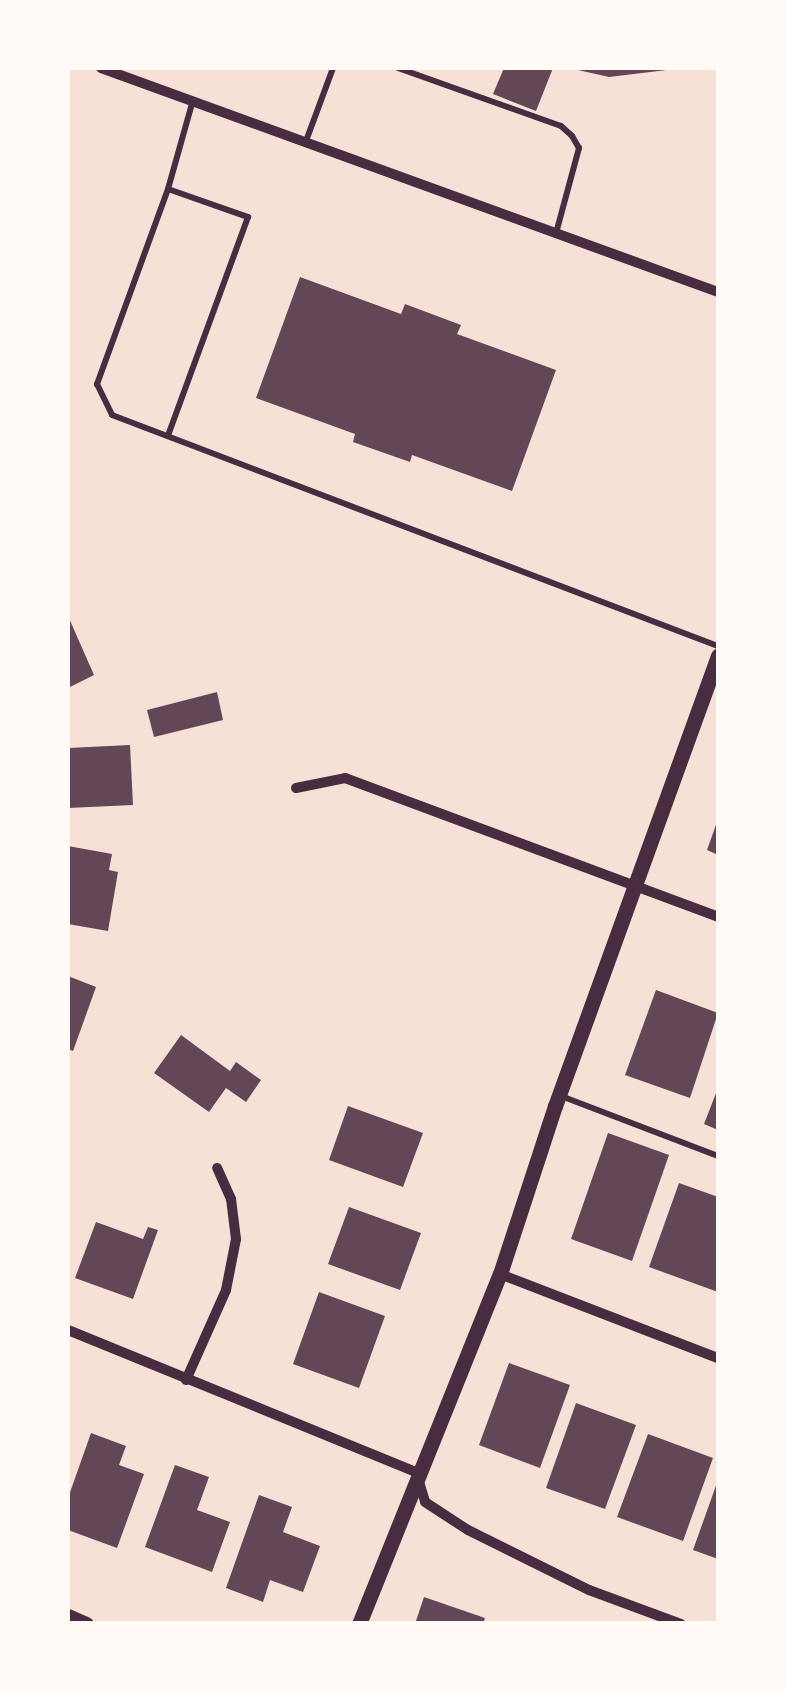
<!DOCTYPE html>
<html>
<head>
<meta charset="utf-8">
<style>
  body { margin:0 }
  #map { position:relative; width:786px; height:1691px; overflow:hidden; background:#f7e1d7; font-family:Rubik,sans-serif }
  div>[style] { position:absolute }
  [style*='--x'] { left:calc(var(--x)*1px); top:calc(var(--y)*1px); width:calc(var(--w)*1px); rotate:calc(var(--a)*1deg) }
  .building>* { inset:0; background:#644757 }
  .service>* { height:6px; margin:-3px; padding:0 3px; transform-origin:3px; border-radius:3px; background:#4a2c40 }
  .minor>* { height:10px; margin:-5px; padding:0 5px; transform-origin:5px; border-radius:5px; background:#4a2c40 }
  .tertiary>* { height:15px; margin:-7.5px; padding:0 7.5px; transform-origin:7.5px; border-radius:7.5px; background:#4a2c40 }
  span { translate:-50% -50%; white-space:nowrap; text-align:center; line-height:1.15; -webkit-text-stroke:9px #fffaf5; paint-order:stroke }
  .frame { position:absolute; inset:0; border:70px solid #fffaf5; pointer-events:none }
</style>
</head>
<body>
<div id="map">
  <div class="building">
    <i style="clip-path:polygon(504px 68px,553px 68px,536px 111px,493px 94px)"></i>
    <i style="clip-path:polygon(569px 68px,667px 68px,667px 70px,609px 77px)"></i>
    <i style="clip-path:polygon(300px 277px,401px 314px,405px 304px,461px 325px,457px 334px,556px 370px,512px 491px,412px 455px,410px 462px,353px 442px,355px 434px,256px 398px)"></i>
    <i style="clip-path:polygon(68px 616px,94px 675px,68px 688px)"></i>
    <i style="clip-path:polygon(217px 692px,223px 720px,154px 737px,147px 710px)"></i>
    <i style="clip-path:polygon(130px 745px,133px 805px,68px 808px,68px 748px)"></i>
    <i style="clip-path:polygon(718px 819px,718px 855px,707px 850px)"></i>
    <i style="clip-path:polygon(68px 846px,112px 854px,109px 870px,118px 872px,108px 931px,68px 924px)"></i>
    <i style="clip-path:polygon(68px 976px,96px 987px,73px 1051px,68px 1049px)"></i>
    <i style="clip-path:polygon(656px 990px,718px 1013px,690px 1098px,625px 1075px)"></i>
    <i style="clip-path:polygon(181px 1035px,230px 1071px,236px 1062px,261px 1080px,246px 1102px,226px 1088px,209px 1112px,154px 1073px)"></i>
    <i style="clip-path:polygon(718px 1088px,718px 1130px,704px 1124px)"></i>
    <i style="clip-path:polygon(348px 1106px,423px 1133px,403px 1187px,329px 1160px)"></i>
    <i style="clip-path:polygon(608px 1133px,669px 1155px,632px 1261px,571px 1239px)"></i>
    <i style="clip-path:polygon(679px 1183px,718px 1197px,718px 1292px,649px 1267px)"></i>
    <i style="clip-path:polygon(349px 1207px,421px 1233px,400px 1290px,328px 1264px)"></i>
    <i style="clip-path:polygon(96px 1222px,143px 1239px,148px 1227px,158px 1230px,133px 1299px,75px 1278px)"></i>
    <i style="clip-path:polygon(319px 1292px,385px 1316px,359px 1388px,293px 1364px)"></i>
    <i style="clip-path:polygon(509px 1363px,570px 1385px,540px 1468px,479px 1445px)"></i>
    <i style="clip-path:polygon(576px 1403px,636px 1425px,605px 1509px,546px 1488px)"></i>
    <i style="clip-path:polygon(91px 1433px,126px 1446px,119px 1465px,144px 1474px,117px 1548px,68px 1530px,68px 1498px)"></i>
    <i style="clip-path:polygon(648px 1434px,713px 1458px,683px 1541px,617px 1517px)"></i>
    <i style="clip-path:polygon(175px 1465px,209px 1477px,197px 1510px,230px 1522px,212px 1572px,145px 1547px)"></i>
    <i style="clip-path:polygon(718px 1480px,718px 1559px,693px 1550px)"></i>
    <i style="clip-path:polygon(259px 1495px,292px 1507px,283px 1532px,320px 1546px,303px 1592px,270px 1580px,263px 1602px,226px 1588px)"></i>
    <i style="clip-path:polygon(424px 1597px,485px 1618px,483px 1624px,415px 1624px)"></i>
  </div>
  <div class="service">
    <i style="--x:398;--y:68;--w:173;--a:19.6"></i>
    <i style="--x:561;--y:126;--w:15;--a:42"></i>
    <i style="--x:572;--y:136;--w:14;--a:60"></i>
    <i style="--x:579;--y:148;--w:88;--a:105.1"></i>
    <i style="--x:193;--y:100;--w:92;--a:105.7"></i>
    <i style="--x:168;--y:189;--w:208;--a:110"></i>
    <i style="--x:97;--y:384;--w:34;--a:64"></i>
    <i style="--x:112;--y:415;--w:649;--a:20.87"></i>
    <i style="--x:306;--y:141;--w:78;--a:-69.7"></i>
    <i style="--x:168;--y:189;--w:85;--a:19.3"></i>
    <i style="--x:248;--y:217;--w:233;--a:110.1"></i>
    <i style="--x:561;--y:1096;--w:168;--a:20.9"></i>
  </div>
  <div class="minor">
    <i style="--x:101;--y:68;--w:656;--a:19.95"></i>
    <i style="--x:296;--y:788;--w:50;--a:-11.5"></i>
    <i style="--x:345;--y:778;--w:398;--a:20.4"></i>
    <i style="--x:500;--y:1274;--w:234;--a:21.1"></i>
    <i style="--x:68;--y:1330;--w:376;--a:22.2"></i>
    <i style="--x:416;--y:1472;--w:31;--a:73"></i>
    <i style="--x:425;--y:1502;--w:51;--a:33.1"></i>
    <i style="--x:468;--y:1530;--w:135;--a:26.4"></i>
    <i style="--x:589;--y:1590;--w:98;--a:20.3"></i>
    <i style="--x:186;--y:1380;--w:98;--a:-66"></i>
    <i style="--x:226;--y:1290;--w:52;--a:-78.9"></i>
    <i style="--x:236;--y:1239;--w:40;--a:-97.1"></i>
    <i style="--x:231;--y:1199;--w:34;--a:-114"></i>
  </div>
  <div class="tertiary">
    <i style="--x:68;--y:1616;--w:20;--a:24"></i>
    <i style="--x:359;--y:1624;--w:377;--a:-68.1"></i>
    <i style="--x:500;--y:1274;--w:177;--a:-71.9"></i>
    <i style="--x:555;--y:1106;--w:479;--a:-70.1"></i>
  </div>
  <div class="frame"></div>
</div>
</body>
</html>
